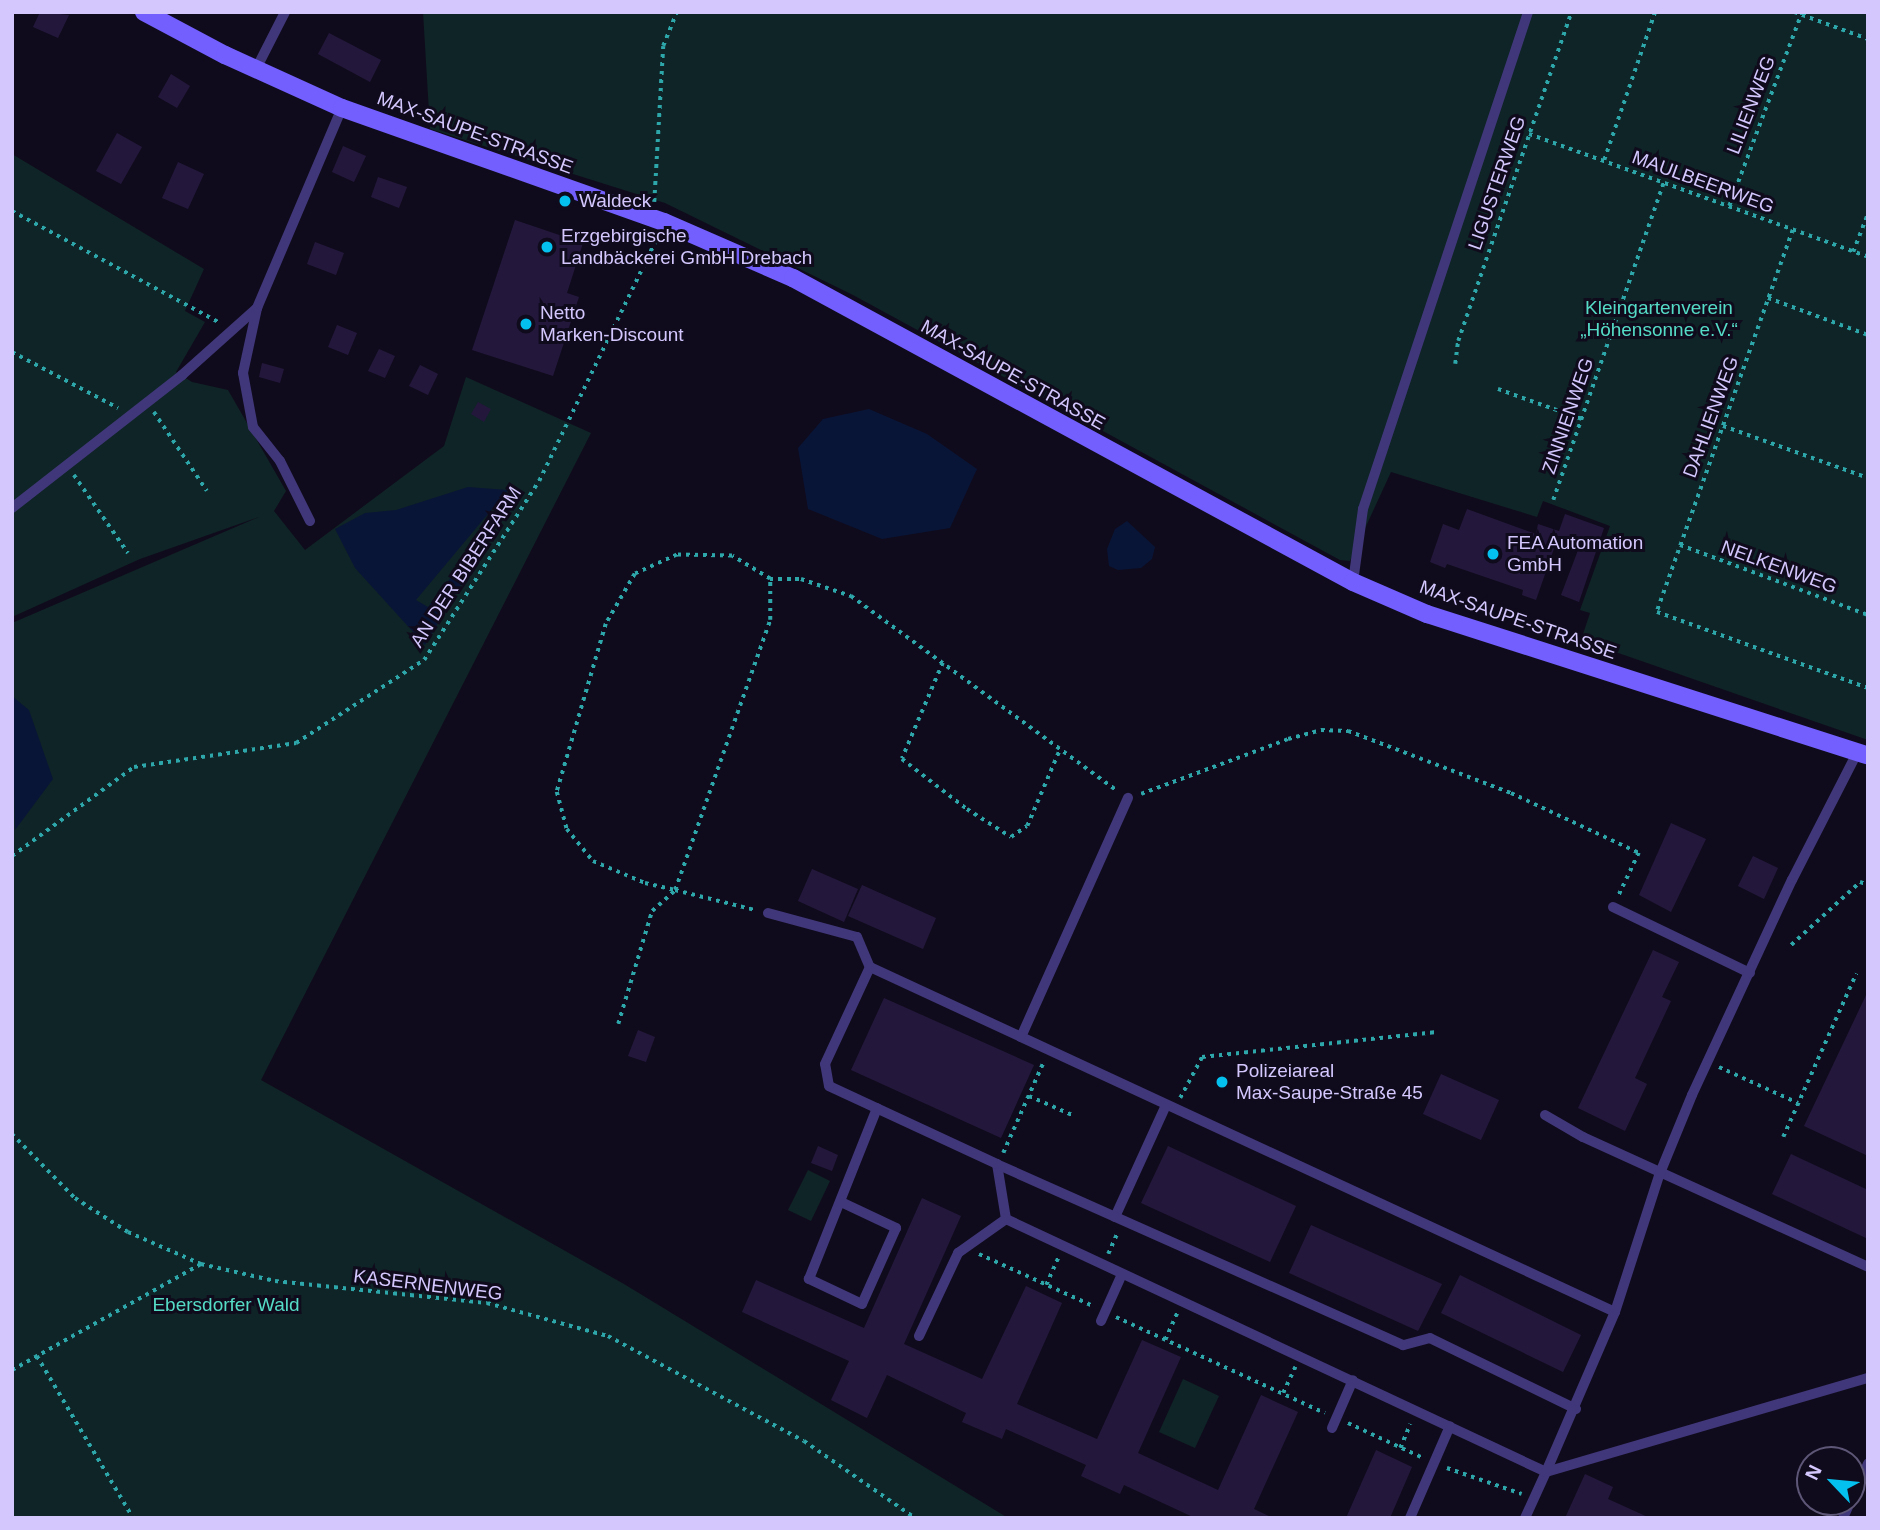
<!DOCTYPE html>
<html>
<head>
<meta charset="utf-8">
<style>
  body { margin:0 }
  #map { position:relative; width:1880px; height:1530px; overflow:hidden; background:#100b1c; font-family:Helvetica,sans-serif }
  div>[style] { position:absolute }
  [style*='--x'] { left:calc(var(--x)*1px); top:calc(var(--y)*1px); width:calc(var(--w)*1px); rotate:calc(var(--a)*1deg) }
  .green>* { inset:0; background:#0f2426 }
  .water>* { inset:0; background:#091537 }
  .building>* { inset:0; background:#23183c }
  .path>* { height:3.5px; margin-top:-1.75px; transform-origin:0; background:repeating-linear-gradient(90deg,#2ea7ab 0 3.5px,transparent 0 8.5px) }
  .lane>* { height:10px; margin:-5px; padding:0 5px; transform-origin:5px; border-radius:5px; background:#40377a }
  .secondary>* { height:18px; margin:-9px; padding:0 9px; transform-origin:9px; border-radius:9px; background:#725ffd }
  .dots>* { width:19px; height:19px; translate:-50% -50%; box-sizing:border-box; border:4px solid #100b1c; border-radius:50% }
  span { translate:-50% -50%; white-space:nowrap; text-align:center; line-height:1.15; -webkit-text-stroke:6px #100b1c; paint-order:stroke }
  .street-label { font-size:19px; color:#d3c7fe }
  .poi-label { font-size:19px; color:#d3c7fe }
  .left { translate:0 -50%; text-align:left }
  .park-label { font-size:19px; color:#55dcc7 }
  .frame { position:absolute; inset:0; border:14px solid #d3c7fe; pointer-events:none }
  .north { position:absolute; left:1796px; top:1446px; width:70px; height:70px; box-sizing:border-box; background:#100b1c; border:2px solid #5e5676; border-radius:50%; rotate:296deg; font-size:19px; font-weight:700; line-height:28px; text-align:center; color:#d3c7fe }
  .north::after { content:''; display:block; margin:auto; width:24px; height:32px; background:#04c0ee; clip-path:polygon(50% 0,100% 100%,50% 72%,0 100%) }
</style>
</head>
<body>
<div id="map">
  <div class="green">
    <i style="clip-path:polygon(423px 12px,1868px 12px,1868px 740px,1581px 640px,1590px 613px,1580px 610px,1610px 526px,1543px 501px,1537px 517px,1391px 472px,1350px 561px,1340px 560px,853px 295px,665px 203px,430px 129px)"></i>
    <i style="clip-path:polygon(12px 154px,204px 269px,185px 311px,205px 322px,176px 372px,192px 382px,228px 390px,286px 491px,274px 511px,305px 550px,444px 446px,466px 377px,591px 433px,261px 1080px,624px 1284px,1008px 1518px,12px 1518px,12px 623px,259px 517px,140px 559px,12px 617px)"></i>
    <i style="clip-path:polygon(808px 1170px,830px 1181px,811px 1221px,788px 1210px)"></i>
    <i style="clip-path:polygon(1183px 1379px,1219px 1396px,1195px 1448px,1159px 1432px)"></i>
  </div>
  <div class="water">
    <i style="clip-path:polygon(869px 409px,927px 434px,977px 469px,950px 528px,882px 539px,808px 509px,798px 448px,823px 419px)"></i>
    <i style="clip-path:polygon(468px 487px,508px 490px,416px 600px,428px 607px,488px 530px,495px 527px,425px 645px,355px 568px,335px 529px,365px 513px,396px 510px)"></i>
    <i style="clip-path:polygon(1127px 521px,1155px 547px,1152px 559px,1141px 568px,1118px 570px,1109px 566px,1107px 549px,1115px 529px)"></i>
    <i style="clip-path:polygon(12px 696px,29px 710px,53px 779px,15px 830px)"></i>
  </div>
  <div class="building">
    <i style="clip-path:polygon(40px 12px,69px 15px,58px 38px,33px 27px)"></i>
    <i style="clip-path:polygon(329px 33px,381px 60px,370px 82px,318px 54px)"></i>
    <i style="clip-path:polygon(171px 74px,190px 86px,177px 108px,158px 97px)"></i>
    <i style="clip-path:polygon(117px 133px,142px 147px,121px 184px,96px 171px)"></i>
    <i style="clip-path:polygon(343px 146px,366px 156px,354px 182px,332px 172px)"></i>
    <i style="clip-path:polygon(178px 162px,204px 174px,188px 209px,162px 198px)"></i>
    <i style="clip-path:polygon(378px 177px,407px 187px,399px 208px,371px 197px)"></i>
    <i style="clip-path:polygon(515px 220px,583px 243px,567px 293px,579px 297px,553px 376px,472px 350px)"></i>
    <i style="clip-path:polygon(315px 242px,344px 253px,336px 275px,307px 264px)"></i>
    <i style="clip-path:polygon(337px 325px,357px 333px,348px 355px,328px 347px)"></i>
    <i style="clip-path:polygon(379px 349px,395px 356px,385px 378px,368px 371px)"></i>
    <i style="clip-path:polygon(262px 363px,284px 369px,280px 383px,259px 377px)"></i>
    <i style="clip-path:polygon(420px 365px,438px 374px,428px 395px,409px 386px)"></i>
    <i style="clip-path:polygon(478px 402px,491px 409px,484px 422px,471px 414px)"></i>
    <i style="clip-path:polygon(1467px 509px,1536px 534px,1538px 524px,1559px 531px,1565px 514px,1604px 528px,1579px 602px,1561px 595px,1580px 545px,1558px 537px,1536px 600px,1522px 595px,1523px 590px,1447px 564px,1445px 568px,1430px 562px,1443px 524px,1459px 530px)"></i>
    <i style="clip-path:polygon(1671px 823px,1706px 839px,1671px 912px,1639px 895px)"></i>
    <i style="clip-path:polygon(1753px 856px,1778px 868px,1764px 899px,1738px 886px)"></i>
    <i style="clip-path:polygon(812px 869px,858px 889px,844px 922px,798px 901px)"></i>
    <i style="clip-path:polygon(862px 885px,936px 918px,923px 949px,848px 916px)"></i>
    <i style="clip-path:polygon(1653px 950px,1679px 962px,1662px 997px,1671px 1001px,1635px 1078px,1647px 1084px,1625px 1131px,1578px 1108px)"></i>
    <i style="clip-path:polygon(1868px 991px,1868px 1156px,1804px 1126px)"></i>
    <i style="clip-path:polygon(884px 998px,1034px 1065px,1001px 1138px,851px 1070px)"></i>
    <i style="clip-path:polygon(638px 1030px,655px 1037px,646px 1062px,628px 1056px)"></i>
    <i style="clip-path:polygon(1441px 1074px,1499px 1100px,1481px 1140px,1423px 1114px)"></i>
    <i style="clip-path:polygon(818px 1146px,838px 1155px,832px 1171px,811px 1163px)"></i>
    <i style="clip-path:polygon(1168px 1146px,1296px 1206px,1270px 1262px,1141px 1203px)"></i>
    <i style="clip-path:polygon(1791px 1154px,1868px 1190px,1868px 1239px,1772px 1194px)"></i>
    <i style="clip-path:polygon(922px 1198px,961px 1216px,904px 1344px,982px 1379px,1026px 1286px,1062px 1303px,1017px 1404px,1097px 1439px,1142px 1340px,1181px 1357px,1138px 1453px,1218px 1490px,1261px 1395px,1298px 1412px,1254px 1509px,1273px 1518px,1195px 1518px,1124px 1485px,1120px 1494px,1081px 1476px,1086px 1465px,1006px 1429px,1002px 1439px,962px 1422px,966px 1413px,887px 1375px,867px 1418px,831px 1400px,849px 1361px,742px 1312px,756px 1280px,864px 1328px)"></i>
    <i style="clip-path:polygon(1311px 1225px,1442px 1284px,1418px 1331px,1289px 1273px)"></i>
    <i style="clip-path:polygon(1460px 1275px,1581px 1335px,1563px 1372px,1441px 1313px)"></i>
    <i style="clip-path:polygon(1376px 1450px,1412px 1467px,1390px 1518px,1346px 1518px)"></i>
    <i style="clip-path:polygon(1585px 1474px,1613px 1487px,1608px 1499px,1650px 1518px,1565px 1518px)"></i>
  </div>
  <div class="path">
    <i style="--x:1794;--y:12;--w:79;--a:20"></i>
    <i style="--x:1529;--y:134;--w:361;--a:19.9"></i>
    <i style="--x:1604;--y:160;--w:157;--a:-71"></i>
    <i style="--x:654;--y:202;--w:156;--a:-86.7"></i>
    <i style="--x:663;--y:46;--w:37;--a:-68"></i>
    <i style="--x:1729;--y:206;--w:205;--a:-69.4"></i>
    <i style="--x:12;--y:211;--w:236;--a:28.3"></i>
    <i style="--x:1793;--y:230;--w:405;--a:109.6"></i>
    <i style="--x:1657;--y:612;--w:224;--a:19.8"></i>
    <i style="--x:1853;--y:252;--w:42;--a:-69"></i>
    <i style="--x:1768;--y:298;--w:107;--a:20.3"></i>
    <i style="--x:12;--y:352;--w:120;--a:27.8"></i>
    <i style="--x:1455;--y:364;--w:23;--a:-83"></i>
    <i style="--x:1458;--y:341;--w:348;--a:-71"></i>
    <i style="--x:1498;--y:389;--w:89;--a:19.7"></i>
    <i style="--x:154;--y:412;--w:95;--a:56.1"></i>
    <i style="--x:1723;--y:426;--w:154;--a:19.7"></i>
    <i style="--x:74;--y:475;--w:95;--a:55.3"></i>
    <i style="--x:1553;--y:500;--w:337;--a:-70.8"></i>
    <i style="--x:1680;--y:545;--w:201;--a:20.4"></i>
    <i style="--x:770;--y:579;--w:31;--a:0"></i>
    <i style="--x:801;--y:579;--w:53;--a:18.8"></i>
    <i style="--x:851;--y:596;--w:328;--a:36.2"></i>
    <i style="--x:943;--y:663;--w:104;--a:113.1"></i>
    <i style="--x:902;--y:759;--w:82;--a:37.6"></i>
    <i style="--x:967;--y:809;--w:52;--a:32.5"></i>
    <i style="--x:1011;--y:837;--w:19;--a:-35"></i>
    <i style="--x:1027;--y:826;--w:84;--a:-66.8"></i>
    <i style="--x:1141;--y:794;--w:157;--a:-20.5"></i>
    <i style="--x:1288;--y:739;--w:34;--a:-15"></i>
    <i style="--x:1321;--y:730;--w:27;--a:2"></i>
    <i style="--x:1348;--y:731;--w:174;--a:20.8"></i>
    <i style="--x:1511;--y:793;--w:141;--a:25.1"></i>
    <i style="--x:1639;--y:853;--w:47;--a:115.5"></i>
    <i style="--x:12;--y:856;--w:151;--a:-36.1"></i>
    <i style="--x:134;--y:767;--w:164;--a:-8.4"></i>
    <i style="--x:296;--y:743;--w:153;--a:-33"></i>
    <i style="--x:424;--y:660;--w:213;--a:-57.3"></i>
    <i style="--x:539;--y:481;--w:270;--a:-64.1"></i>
    <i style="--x:1791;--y:945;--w:93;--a:-42.4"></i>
    <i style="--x:1860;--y:882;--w:9;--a:21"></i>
    <i style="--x:618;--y:1024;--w:118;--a:-73.3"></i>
    <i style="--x:652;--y:911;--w:31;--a:-42"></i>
    <i style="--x:675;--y:890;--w:286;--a:-70.6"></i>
    <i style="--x:770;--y:620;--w:41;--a:-90"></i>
    <i style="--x:770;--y:579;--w:44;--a:-148.8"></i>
    <i style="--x:732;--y:556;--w:55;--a:-179"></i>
    <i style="--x:677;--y:555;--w:46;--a:155.7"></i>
    <i style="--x:635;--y:574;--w:58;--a:120.1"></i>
    <i style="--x:606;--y:624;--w:175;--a:106.3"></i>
    <i style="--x:557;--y:792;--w:38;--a:75"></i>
    <i style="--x:567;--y:829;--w:41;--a:50.9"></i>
    <i style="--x:593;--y:861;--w:56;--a:22.9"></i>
    <i style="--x:645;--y:883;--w:31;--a:13"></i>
    <i style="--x:675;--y:890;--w:82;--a:14"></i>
    <i style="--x:1719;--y:1067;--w:87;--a:24.5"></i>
    <i style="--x:1029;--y:1096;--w:47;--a:23.8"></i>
    <i style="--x:1180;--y:1098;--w:47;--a:-61.8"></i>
    <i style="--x:1202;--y:1057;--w:236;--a:-6.1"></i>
    <i style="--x:12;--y:1134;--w:90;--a:45.5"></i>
    <i style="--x:75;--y:1198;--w:63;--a:32.7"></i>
    <i style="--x:128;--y:1232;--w:80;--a:23.7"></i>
    <i style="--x:201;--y:1264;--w:76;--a:12.9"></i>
    <i style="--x:275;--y:1281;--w:213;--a:5.9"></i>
    <i style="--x:487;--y:1303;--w:125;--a:15.3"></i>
    <i style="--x:608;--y:1336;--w:222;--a:28.2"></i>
    <i style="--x:804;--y:1441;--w:135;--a:34.7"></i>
    <i style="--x:1783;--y:1137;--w:179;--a:-65.9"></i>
    <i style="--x:1003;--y:1153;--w:101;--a:-66"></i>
    <i style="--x:979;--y:1254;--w:125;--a:24.5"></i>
    <i style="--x:1108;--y:1254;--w:24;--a:-66"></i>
    <i style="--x:1046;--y:1285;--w:30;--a:-66"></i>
    <i style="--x:1116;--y:1317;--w:230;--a:24.7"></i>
    <i style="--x:1165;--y:1340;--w:30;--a:-66"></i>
    <i style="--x:37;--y:1356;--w:188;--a:59.3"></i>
    <i style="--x:12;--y:1370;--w:217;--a:-29.3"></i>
    <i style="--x:1283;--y:1393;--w:29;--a:-65"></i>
    <i style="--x:1348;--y:1423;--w:83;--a:25"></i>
    <i style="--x:1400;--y:1448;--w:26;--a:-67"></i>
    <i style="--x:1447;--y:1468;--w:79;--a:19.1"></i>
  </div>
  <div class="lane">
    <i style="--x:256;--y:69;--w:64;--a:-63"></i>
    <i style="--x:12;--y:508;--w:216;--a:-38"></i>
    <i style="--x:182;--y:375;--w:101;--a:-41.8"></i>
    <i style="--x:310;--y:521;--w:67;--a:-116.6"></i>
    <i style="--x:280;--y:461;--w:43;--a:-128.5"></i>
    <i style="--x:253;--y:427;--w:55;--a:-100.5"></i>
    <i style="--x:243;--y:373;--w:66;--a:-77.8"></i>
    <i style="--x:257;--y:308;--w:217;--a:-67"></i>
    <i style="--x:1353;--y:582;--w:74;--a:-82.2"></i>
    <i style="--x:1363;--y:509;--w:524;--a:-71.63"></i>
    <i style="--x:1613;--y:907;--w:152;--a:25.7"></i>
    <i style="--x:768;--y:913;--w:92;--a:15.1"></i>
    <i style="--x:857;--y:937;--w:33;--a:67"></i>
    <i style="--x:1021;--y:1037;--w:262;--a:-65.9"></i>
    <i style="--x:1545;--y:1115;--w:44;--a:30.1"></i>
    <i style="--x:1583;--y:1137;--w:313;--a:24.5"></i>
    <i style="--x:997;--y:1164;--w:56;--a:80.7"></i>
    <i style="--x:1006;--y:1219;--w:596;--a:25.1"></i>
    <i style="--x:1546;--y:1472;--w:51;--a:114.5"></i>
    <i style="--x:841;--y:1202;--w:61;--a:25.3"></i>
    <i style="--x:896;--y:1228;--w:83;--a:114.1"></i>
    <i style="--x:862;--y:1304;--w:59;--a:-154.7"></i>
    <i style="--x:809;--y:1279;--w:184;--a:-68.3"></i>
    <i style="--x:1115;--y:1217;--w:123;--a:-65.5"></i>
    <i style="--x:1101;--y:1321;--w:51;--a:-65.9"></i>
    <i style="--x:919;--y:1336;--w:92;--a:-64.8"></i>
    <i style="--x:958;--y:1253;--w:59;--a:-35.3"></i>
    <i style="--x:1576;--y:1409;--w:162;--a:-154.1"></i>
    <i style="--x:1430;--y:1338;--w:28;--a:165"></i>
    <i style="--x:1403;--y:1345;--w:445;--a:-156"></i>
    <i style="--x:997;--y:1164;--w:185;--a:-155.1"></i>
    <i style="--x:829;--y:1086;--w:22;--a:-100"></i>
    <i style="--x:825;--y:1064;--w:107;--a:-65.1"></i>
    <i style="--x:870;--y:967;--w:821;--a:24.85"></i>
    <i style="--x:1332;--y:1428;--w:52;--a:-66.4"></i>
    <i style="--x:1546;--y:1472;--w:174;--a:-66.7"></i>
    <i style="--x:1615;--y:1312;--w:146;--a:-72.1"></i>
    <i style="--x:1660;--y:1173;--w:84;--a:-67.7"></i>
    <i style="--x:1692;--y:1095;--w:237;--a:-65.1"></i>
    <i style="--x:1792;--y:880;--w:143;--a:-62.9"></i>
    <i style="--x:1546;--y:1472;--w:335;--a:-16.3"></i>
    <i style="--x:1852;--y:1498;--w:38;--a:-65"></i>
    <i style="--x:1410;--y:1518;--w:100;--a:-66.5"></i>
    <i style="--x:1843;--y:1518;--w:17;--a:-66"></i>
  </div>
  <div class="secondary">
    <i style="--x:144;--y:12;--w:92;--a:28"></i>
    <i style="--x:225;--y:55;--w:128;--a:24.4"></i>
    <i style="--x:342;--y:108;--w:342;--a:19.5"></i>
    <i style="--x:664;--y:222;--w:141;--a:23.5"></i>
    <i style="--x:793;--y:278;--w:637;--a:28.5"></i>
    <i style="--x:1353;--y:582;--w:81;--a:23.4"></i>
    <i style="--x:1427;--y:614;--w:463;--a:17.8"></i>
  </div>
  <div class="dots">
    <i style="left:565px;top:201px;background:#04c0ee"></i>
    <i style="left:547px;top:247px;background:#04c0ee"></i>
    <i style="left:526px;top:324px;background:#04c0ee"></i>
    <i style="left:1493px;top:554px;background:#04c0ee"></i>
    <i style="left:1222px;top:1082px;background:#04c0ee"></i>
  </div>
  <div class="street-label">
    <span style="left:1751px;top:105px;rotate:-69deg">LILIENWEG</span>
    <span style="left:475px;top:133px;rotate:20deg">MAX-SAUPE-STRASSE</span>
    <span style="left:1703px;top:182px;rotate:20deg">MAULBEERWEG</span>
    <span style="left:1497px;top:183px;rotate:-71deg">LIGUSTERWEG</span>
    <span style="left:1013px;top:375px;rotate:29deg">MAX-SAUPE-STRASSE</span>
    <span style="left:1568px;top:416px;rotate:-71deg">ZINNIENWEG</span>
    <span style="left:1711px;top:417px;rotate:-70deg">DAHLIENWEG</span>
    <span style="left:466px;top:567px;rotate:-57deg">AN DER BIBERFARM</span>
    <span style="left:1779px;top:567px;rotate:20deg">NELKENWEG</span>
    <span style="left:1518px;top:620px;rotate:19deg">MAX-SAUPE-STRASSE</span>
    <span style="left:428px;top:1285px;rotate:7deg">KASERNENWEG</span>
  </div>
  <div class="poi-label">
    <span class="left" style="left:579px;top:201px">Waldeck</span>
    <span class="left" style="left:561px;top:247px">Erzgebirgische<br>Landbäckerei GmbH Drebach</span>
    <span class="left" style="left:540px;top:324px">Netto<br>Marken-Discount</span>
    <span class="left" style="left:1507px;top:554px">FEA Automation<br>GmbH</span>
    <span class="left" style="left:1236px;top:1082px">Polizeiareal<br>Max-Saupe-Straße 45</span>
  </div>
  <div class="park-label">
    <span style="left:1659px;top:319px">Kleingartenverein<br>„Höhensonne e.V.“</span>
    <span style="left:226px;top:1305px">Ebersdorfer Wald</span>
  </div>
  <div class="frame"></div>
  <div class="north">N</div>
</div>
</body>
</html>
